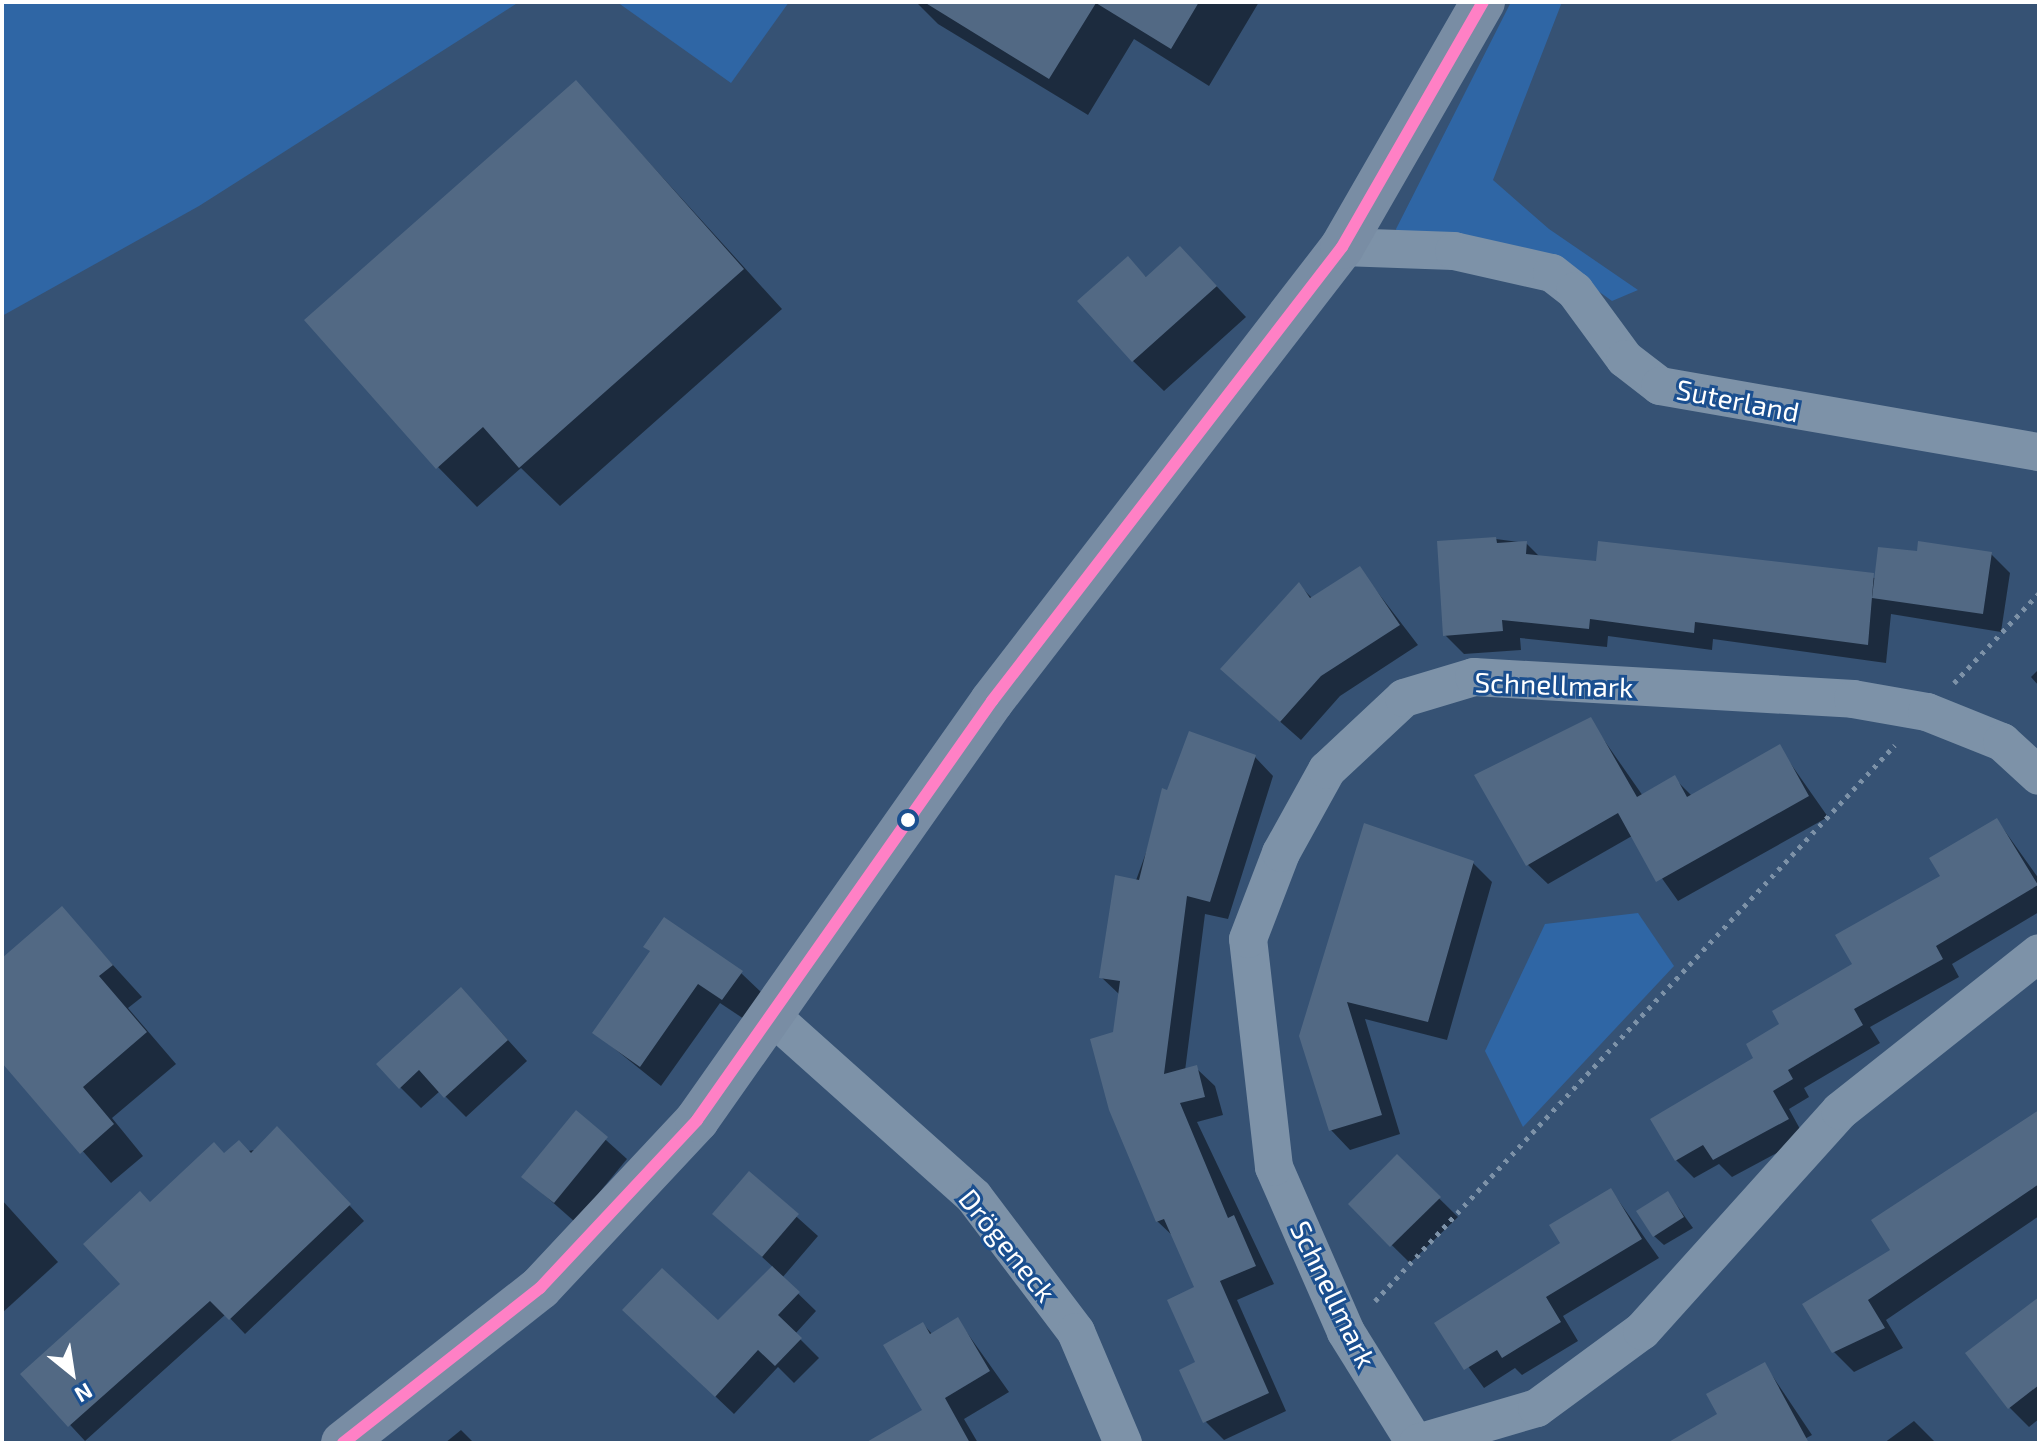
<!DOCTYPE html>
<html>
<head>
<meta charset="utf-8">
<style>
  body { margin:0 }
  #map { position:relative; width:2041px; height:1445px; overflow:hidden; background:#365274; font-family:"Exo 2",sans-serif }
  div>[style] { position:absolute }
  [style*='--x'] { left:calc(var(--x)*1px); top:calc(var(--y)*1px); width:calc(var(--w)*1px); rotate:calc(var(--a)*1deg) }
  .green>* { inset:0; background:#2f66a5 }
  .shadow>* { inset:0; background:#0007 }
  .building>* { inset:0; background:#526984 }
  .path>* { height:5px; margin-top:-2.5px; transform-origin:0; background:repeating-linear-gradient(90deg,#7d92a8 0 4px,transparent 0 10px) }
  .minor>* { height:38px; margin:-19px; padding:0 19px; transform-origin:19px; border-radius:19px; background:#7d92a8 }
  .secondary>* { height:44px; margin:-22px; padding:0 22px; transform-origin:22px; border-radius:22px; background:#798da4 }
  .bus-1>* { height:12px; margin:-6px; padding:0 6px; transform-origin:6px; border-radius:6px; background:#ff80c5 }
  .dots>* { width:22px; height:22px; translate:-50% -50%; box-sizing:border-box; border:4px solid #1b4f8f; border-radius:50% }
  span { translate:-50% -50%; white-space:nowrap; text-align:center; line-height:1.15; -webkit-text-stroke:6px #1b4f8f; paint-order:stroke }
  .street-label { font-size:28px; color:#fff }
  .frame { position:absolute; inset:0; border:4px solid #fff; pointer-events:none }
  .north { position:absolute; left:32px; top:1333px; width:80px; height:80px; -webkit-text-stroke:6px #1b4f8f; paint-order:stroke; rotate:150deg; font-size:22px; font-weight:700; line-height:32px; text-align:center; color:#fff }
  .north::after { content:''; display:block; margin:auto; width:28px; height:36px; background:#fff; clip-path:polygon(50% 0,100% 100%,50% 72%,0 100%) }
</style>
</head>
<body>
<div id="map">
  <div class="green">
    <i style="clip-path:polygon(2px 2px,519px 2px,199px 206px,2px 316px)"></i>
    <i style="clip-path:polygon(617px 2px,789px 2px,731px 83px)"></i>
    <i style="clip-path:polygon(1511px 2px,1562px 2px,1493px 180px,1549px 229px,1638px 290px,1612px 301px,1565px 267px,1400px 240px,1396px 229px)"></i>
    <i style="clip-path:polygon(1638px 913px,1674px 966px,1523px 1127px,1485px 1051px,1545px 924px)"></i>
  </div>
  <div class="shadow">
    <i style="clip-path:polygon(916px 2px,1259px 2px,1209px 86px,1134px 39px,1088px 115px,938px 24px)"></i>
    <i style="clip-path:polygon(576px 82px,782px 309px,560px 506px,521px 468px,477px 507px,438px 467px)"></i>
    <i style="clip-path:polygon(1180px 248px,1246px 317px,1164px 391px,1133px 361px,1127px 258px,1147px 278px)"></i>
    <i style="clip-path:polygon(1496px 539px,1526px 543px,1540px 557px,1598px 563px,1877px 578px,1918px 553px,1991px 554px,2010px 573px,2001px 632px,1891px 614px,1886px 663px,1713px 639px,1712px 650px,1608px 636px,1607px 647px,1520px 638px,1521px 650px,1464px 654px,1445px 635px)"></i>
    <i style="clip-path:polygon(1359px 568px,1418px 645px,1340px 696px,1301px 740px,1242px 688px,1299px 585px,1313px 599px)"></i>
    <i style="clip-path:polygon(2039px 669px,2039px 686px,2031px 677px)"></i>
    <i style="clip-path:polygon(1590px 720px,1643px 796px,1674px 778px,1692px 796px,1779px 747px,1828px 817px,1678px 901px,1632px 836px,1548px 884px,1528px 865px)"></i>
    <i style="clip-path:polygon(1255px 757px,1273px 776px,1228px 919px,1205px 914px,1185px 1071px,1196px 1068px,1215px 1086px,1223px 1115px,1197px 1122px,1274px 1284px,1237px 1300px,1286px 1411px,1224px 1440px,1205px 1421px,1197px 1288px,1175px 1238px,1157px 1221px,1114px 1034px,1120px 995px,1101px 977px,1168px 792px)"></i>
    <i style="clip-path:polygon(1997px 820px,2039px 879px,2039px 912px,1952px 964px,1959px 977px,1870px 1027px,1880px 1043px,1804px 1088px,1809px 1097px,1789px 1109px,1805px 1138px,1732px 1177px,1719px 1164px,1694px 1178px,1676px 1160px,1782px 1025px,1855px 964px)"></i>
    <i style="clip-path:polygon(1473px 863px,1492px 882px,1447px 1040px,1365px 1019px,1400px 1134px,1350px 1150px,1331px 1130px,1302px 1036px)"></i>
    <i style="clip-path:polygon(62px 909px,142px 997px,128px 1008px,176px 1064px,112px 1118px,143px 1156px,111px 1183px,2px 1060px,2px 961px)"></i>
    <i style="clip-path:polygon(652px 952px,741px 973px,762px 993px,744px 1019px,720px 1003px,661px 1086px,595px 1033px)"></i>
    <i style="clip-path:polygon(481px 1010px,527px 1061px,466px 1117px,440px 1091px,421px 1108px,400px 1087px)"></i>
    <i style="clip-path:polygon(576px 1113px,627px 1159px,575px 1222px,524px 1177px)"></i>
    <i style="clip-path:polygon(2039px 1114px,2039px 1216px,1886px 1320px,1903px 1348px,1854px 1372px,1834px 1352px,1892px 1251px)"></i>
    <i style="clip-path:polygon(292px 1144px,364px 1221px,245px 1334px,226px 1314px,85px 1441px,23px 1374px,123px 1284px,151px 1204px,224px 1155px)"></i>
    <i style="clip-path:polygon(1397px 1157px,1458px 1217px,1410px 1263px,1350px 1204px)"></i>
    <i style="clip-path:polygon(749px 1174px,818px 1236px,782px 1278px,816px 1311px,795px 1334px,819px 1358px,794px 1383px,778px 1367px,734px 1414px,643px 1328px,718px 1323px,773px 1267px,715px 1214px)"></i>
    <i style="clip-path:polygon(1611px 1190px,1659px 1258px,1563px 1316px,1578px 1341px,1522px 1375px,1515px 1368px,1484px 1388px,1437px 1324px,1563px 1244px)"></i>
    <i style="clip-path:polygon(1668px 1193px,1693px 1228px,1664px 1245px,1654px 1236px)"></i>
    <i style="clip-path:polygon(2px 1200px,58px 1262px,2px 1313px)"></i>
    <i style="clip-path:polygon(2039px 1300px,2039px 1419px,2029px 1427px,2009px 1407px)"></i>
    <i style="clip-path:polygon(958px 1320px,1009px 1392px,964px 1419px,978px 1443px,903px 1443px,925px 1411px,923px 1324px,933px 1335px)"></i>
    <i style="clip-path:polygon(1765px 1365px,1812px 1435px,1797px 1443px,1671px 1443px,1720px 1415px)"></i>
    <i style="clip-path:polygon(1914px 1421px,1936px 1443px,1884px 1443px)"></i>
    <i style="clip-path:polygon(461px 1430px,474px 1443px,445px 1443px)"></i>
  </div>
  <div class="building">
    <i style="clip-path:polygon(924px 2px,1199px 2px,1171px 49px,1096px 3px,1049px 79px)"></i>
    <i style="clip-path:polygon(576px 80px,744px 269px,519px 468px,483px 427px,436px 469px,304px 320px)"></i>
    <i style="clip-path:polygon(1180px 246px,1217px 286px,1132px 362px,1077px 301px,1128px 256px,1146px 277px)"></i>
    <i style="clip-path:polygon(1496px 537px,1497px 543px,1527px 541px,1526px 554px,1596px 561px,1598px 541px,1874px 573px,1868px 645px,1695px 622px,1694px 633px,1590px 619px,1589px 629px,1502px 620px,1503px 631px,1443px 636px,1437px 541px)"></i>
    <i style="clip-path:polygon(1918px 541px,1992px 552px,1983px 614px,1872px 598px,1878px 547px,1917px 551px)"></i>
    <i style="clip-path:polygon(1360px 566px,1400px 625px,1321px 676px,1280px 722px,1220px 669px,1299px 582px,1310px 598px)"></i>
    <i style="clip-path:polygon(1591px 717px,1637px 797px,1675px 775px,1687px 797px,1780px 744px,1809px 796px,1656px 882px,1618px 813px,1526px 866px,1474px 775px)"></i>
    <i style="clip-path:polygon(1189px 731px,1256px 755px,1210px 902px,1187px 896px,1164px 1074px,1197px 1065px,1205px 1097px,1180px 1103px,1228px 1218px,1234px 1215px,1256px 1266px,1220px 1281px,1269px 1393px,1203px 1423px,1179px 1370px,1195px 1362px,1167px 1300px,1194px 1287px,1164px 1219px,1156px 1222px,1109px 1110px,1090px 1039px,1113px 1032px,1120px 981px,1099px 978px,1115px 875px,1139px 880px,1162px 788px,1167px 790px)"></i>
    <i style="clip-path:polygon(1997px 818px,2038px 885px,1936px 946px,1943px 959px,1854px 1009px,1863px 1025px,1788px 1070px,1793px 1079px,1773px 1091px,1789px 1119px,1713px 1160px,1703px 1145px,1675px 1161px,1650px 1119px,1753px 1058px,1746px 1044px,1779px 1024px,1772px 1011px,1852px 964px,1835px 935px,1940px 876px,1929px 858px)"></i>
    <i style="clip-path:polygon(1364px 823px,1474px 861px,1428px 1022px,1347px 1002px,1382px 1115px,1329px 1131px,1299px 1036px)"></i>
    <i style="clip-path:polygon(62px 906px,113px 965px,99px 976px,147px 1032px,83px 1087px,114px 1124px,80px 1154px,2px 1063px,2px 958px)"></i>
    <i style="clip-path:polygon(664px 917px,743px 971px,722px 1000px,698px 984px,640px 1067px,592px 1033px,650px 951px,643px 947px)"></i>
    <i style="clip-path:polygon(461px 987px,508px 1040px,444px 1098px,419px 1070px,399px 1089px,376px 1064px)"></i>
    <i style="clip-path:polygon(576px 1110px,608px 1137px,554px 1203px,521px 1177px)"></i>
    <i style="clip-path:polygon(2039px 1110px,2039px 1184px,1868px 1300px,1885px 1328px,1832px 1353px,1802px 1304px,1890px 1250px,1871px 1220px)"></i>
    <i style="clip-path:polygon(277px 1126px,351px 1204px,229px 1320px,210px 1301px,68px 1427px,20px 1374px,120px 1284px,83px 1244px,140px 1191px,150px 1202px,214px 1142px,224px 1153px,239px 1140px,251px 1153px)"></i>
    <i style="clip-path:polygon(1397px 1154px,1441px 1197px,1390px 1247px,1348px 1204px)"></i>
    <i style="clip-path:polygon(749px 1171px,799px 1214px,762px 1257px,712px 1214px)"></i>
    <i style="clip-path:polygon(1611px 1188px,1642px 1239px,1546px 1297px,1561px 1322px,1502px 1358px,1497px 1350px,1464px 1370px,1434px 1323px,1560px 1243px,1549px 1225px)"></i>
    <i style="clip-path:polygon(1668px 1191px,1684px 1217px,1653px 1237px,1636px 1211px)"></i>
    <i style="clip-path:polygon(772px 1266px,800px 1292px,778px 1315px,802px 1338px,775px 1366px,758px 1350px,715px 1397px,622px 1310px,662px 1268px,718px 1320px)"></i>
    <i style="clip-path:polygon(2039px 1297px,2039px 1385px,2008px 1409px,1965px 1353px)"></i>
    <i style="clip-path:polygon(958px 1317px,990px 1371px,945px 1398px,970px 1443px,865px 1443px,922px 1410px,883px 1345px,923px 1322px,930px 1334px)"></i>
    <i style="clip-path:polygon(1765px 1362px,1809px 1443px,1667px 1443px,1717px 1414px,1706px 1394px)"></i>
  </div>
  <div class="path">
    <i style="--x:1954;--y:683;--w:124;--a:-46.6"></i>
    <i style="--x:1375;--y:1301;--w:761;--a:-46.92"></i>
  </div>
  <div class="minor">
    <i style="--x:1342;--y:247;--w:112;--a:2"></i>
    <i style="--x:1454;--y:251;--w:100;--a:12.7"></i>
    <i style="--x:1552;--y:273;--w:29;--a:38"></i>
    <i style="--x:1575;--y:291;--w:84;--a:53.7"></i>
    <i style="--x:1625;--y:359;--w:44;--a:37.6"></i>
    <i style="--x:1660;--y:386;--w:385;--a:9.9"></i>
    <i style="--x:774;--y:1018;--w:268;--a:41.8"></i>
    <i style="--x:974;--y:1197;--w:169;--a:52.9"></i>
    <i style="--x:1076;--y:1332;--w:121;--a:67.1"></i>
    <i style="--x:1415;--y:1443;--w:131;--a:-121.9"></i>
    <i style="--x:1346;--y:1332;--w:180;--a:-113.6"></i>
    <i style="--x:1274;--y:1167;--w:229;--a:-96.5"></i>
    <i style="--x:1248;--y:939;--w:92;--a:-69"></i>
    <i style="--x:1281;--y:853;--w:95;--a:-61"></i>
    <i style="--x:1327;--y:770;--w:105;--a:-43.1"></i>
    <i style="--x:1404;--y:698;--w:73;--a:-16.7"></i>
    <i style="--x:1474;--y:677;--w:380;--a:3.3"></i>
    <i style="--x:1853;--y:699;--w:75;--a:10"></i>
    <i style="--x:1927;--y:712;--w:81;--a:21.8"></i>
    <i style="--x:2002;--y:742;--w:50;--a:42.6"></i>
    <i style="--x:1418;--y:1443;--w:124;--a:-16.4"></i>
    <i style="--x:1537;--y:1408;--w:130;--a:-36.3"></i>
    <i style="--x:1642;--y:1331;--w:296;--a:-48"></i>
    <i style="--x:1840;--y:1111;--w:254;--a:-38.4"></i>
  </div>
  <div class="secondary">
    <i style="--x:343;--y:1443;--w:251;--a:-38.2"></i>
    <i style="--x:540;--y:1288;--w:230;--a:-46.9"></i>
    <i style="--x:697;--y:1120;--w:512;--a:-54.85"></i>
    <i style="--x:992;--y:701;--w:573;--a:-52.37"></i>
    <i style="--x:1342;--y:247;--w:283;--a:-60.1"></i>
  </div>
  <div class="bus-1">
    <i style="--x:343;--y:1443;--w:251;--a:-38.2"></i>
    <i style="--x:540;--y:1288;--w:230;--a:-46.9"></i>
    <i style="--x:697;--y:1120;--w:512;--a:-54.85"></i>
    <i style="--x:992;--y:701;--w:573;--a:-52.37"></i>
    <i style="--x:1342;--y:247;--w:283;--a:-60.1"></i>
  </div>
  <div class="dots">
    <i style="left:908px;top:820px;background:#fff"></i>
  </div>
  <div class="street-label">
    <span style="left:1738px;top:400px;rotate:11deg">Suterland</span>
    <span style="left:1554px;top:684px;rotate:2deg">Schnellmark</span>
    <span style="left:1008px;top:1245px;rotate:51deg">Drögeneck</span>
    <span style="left:1334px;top:1294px;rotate:64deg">Schnellmark</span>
  </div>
  <div class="frame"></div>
  <div class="north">N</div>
</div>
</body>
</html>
